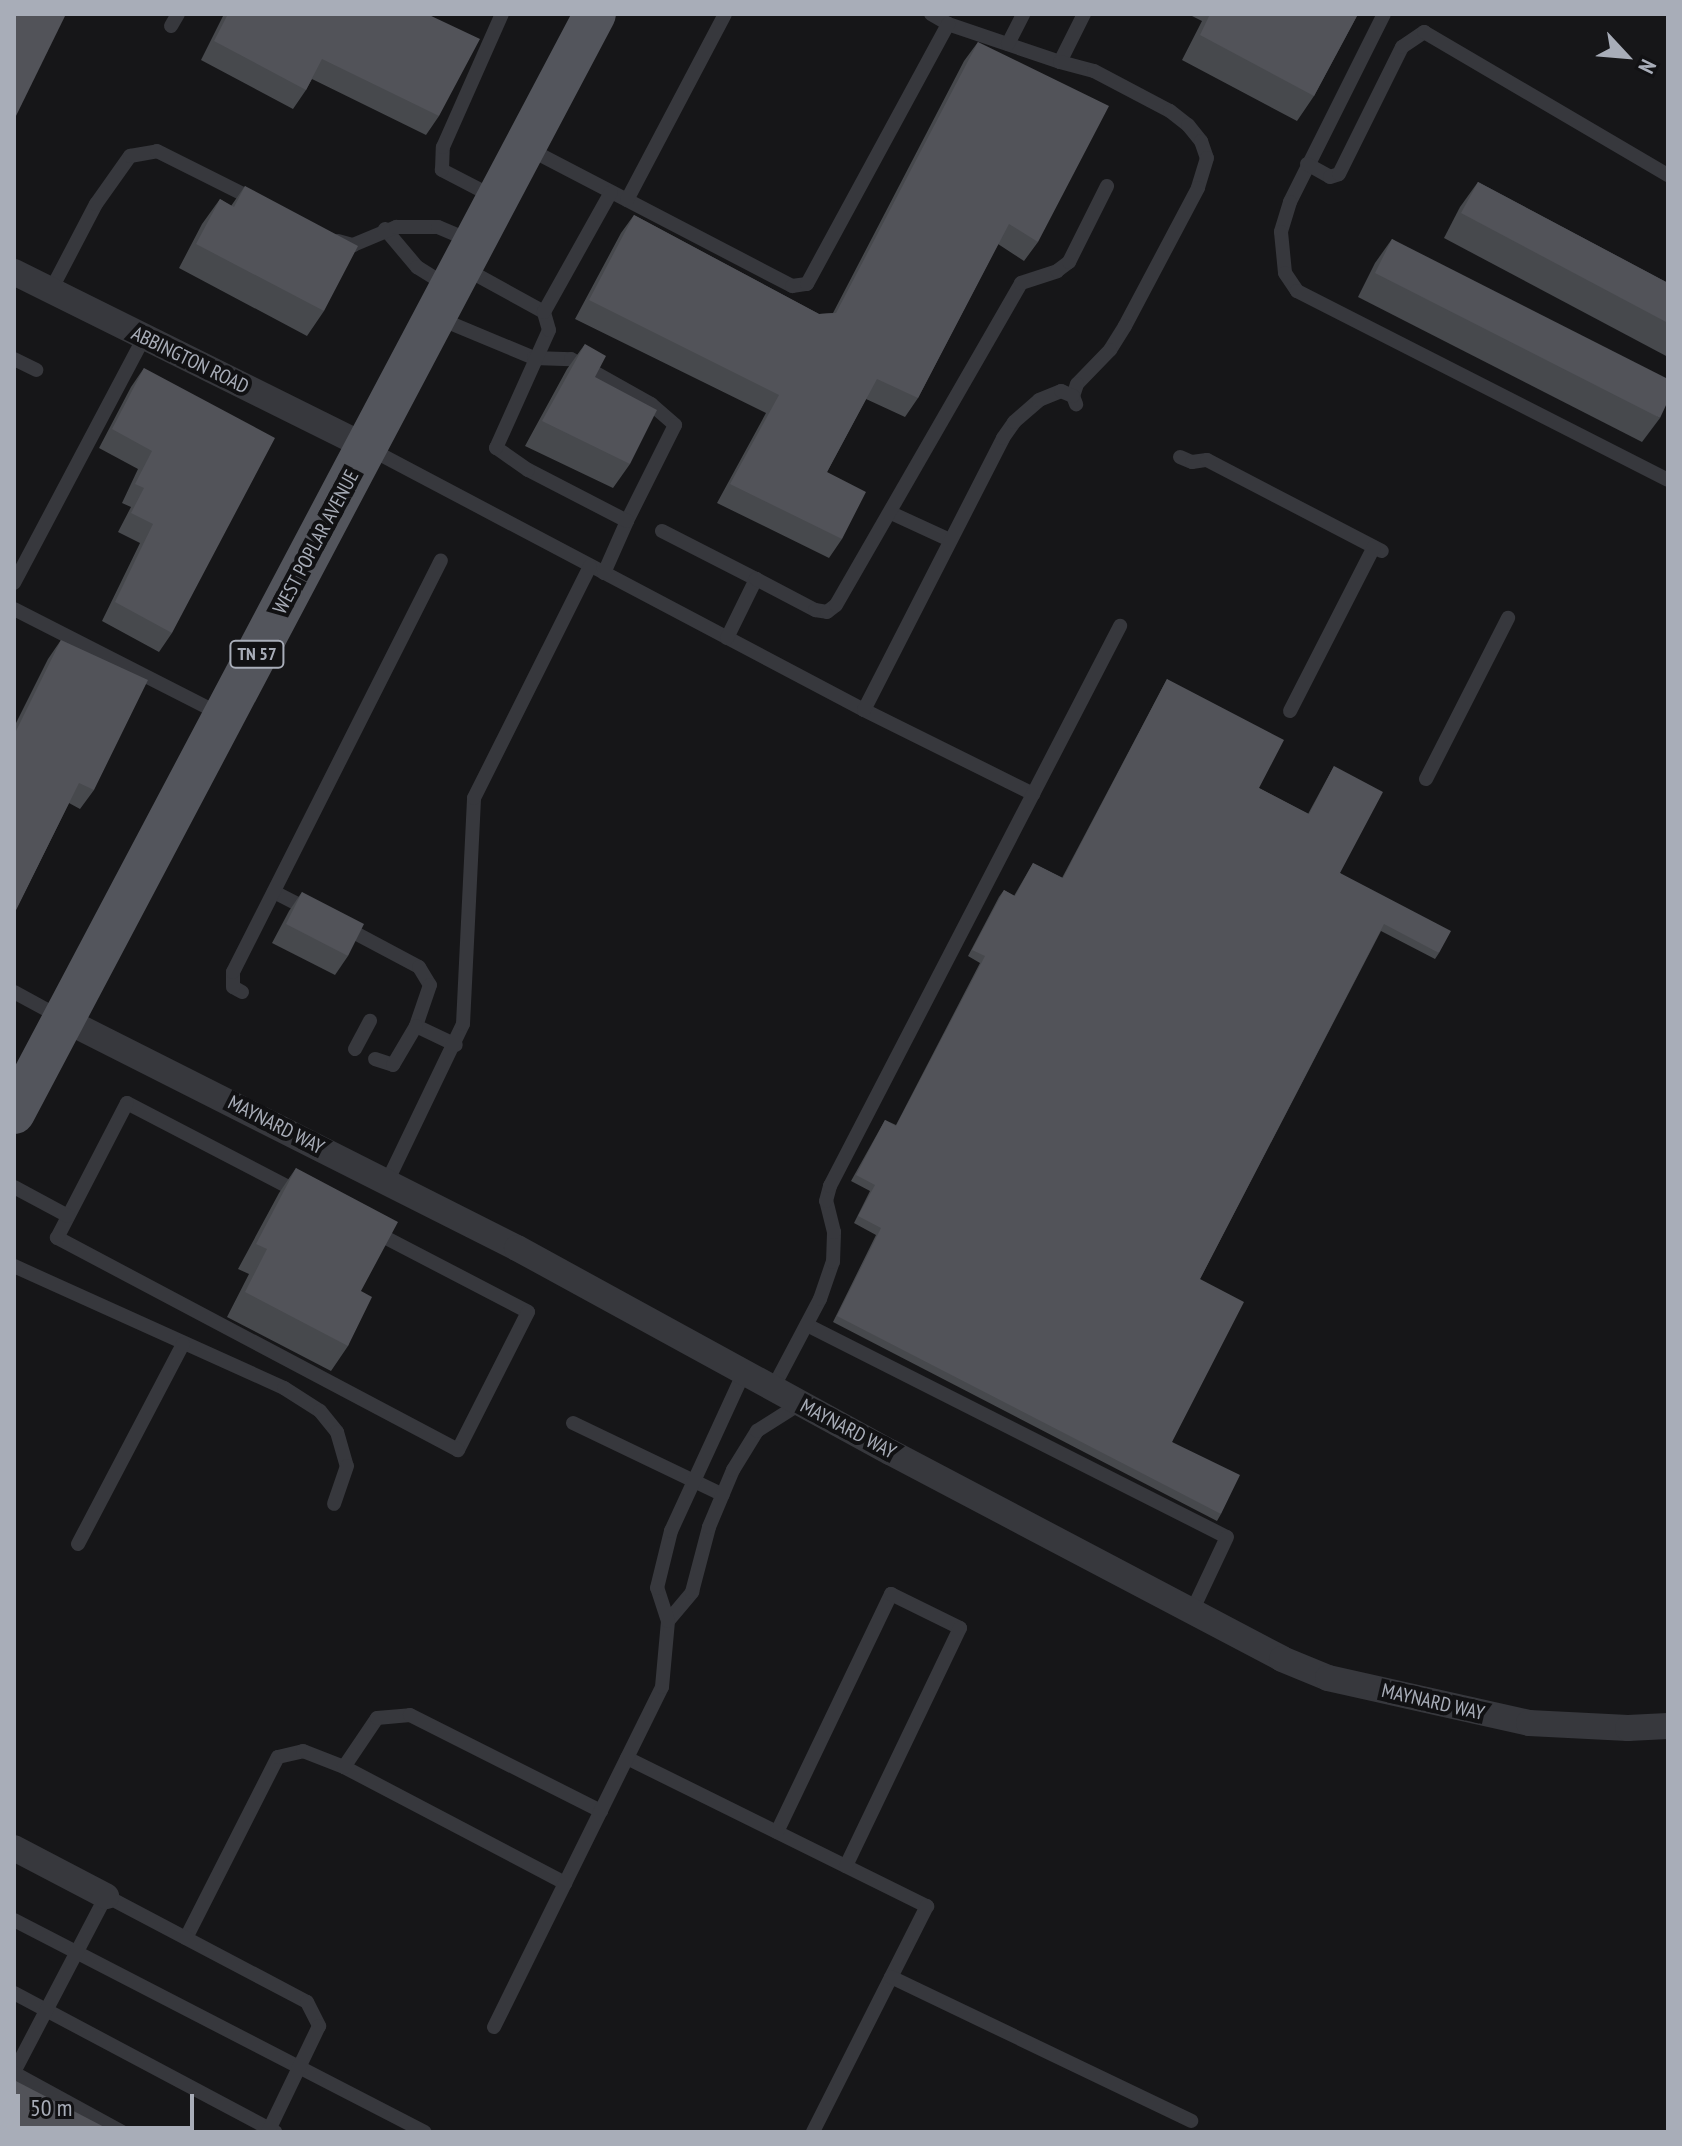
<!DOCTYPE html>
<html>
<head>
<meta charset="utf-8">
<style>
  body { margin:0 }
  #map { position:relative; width:1682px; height:2146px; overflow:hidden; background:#161618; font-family:"PT Sans Narrow",sans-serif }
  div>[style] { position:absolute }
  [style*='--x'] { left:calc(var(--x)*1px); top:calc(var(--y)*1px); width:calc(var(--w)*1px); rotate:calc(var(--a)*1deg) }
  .lane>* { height:14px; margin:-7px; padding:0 7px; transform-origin:7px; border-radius:7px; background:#37383d }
  .street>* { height:26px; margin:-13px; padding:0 13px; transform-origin:13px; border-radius:13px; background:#37383d }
  .primary>* { height:42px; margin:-21px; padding:0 21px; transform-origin:21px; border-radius:21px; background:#53555c }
  .wall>* { inset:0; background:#47494d }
  .building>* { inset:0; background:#525359 }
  span { translate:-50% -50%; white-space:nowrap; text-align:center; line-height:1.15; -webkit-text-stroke:8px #111113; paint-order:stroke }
  .shield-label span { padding:2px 6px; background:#111113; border:2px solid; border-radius:6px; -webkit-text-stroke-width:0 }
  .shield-label { font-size:18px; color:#a8adb8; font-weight:700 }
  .street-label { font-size:20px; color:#a8adb8 }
  .frame { position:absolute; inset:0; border:16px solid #a8adb8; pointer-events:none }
  .north { position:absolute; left:1586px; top:16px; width:80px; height:80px; -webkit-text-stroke:6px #111113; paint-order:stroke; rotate:116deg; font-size:22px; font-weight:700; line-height:32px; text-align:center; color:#a8adb8 }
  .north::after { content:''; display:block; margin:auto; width:28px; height:36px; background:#a8adb8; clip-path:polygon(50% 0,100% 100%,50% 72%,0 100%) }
  .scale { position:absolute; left:16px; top:2094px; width:178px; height:36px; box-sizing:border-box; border:4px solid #a8adb8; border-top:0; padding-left:10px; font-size:24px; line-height:28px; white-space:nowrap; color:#a8adb8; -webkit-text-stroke:6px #111113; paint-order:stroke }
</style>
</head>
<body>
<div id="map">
  <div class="lane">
    <i style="--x:931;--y:14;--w:20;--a:30"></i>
    <i style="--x:948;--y:24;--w:118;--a:18.7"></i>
    <i style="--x:1060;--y:62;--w:54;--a:-63.4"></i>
    <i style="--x:1384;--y:14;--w:210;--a:116.6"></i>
    <i style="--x:1290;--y:202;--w:31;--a:107"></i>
    <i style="--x:1281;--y:232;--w:41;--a:84.4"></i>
    <i style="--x:1285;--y:273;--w:22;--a:56"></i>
    <i style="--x:1297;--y:291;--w:416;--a:27"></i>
    <i style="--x:171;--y:26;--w:14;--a:-60"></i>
    <i style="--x:1008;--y:44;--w:34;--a:-63"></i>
    <i style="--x:1060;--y:62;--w:35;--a:15"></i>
    <i style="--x:1094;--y:71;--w:86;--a:27.8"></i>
    <i style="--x:1170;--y:111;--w:23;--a:38"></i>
    <i style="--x:1188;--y:125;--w:21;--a:51"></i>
    <i style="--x:1201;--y:141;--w:18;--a:71"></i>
    <i style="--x:1207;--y:158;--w:31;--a:107"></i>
    <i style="--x:1198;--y:188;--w:156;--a:117.9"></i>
    <i style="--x:1125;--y:326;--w:28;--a:122"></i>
    <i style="--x:1110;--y:350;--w:47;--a:134.1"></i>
    <i style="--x:1077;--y:384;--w:13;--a:108"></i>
    <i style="--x:1073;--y:396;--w:9;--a:69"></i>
    <i style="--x:529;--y:149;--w:297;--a:27.5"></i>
    <i style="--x:792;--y:286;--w:15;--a:-8"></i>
    <i style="--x:807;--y:284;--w:296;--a:-61.5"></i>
    <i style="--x:1307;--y:164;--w:26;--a:29"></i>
    <i style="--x:1330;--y:177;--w:9;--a:-18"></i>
    <i style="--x:1339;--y:174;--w:142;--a:-63.6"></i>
    <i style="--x:1402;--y:47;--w:27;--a:-34"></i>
    <i style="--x:1424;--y:32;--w:283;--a:30.4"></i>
    <i style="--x:494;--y:197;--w:59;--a:-152.6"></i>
    <i style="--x:442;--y:170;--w:23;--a:-88"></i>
    <i style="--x:443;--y:147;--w:145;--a:-66.1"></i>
    <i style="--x:627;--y:200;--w:210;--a:-62.2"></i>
    <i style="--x:385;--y:229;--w:50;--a:49.9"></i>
    <i style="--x:417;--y:267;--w:38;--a:32"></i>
    <i style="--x:338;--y:241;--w:16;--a:15"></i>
    <i style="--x:353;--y:245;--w:47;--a:-22.7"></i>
    <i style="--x:396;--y:227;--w:42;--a:0"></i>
    <i style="--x:438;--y:227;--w:36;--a:23"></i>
    <i style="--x:464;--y:268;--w:91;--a:28.8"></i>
    <i style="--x:51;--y:290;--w:97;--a:-62.4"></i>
    <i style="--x:96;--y:204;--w:59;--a:-54.7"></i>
    <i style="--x:130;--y:156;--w:27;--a:-10"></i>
    <i style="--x:157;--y:151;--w:110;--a:26.6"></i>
    <i style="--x:438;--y:318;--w:104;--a:22.6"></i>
    <i style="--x:534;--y:358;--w:37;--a:2"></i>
    <i style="--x:571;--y:359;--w:92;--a:29.4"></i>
    <i style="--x:651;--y:404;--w:32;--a:41"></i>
    <i style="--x:675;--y:425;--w:107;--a:116.6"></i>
    <i style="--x:14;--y:359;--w:25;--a:26"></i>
    <i style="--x:370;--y:449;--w:559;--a:27.85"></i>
    <i style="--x:864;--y:710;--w:189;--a:26.4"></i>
    <i style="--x:1180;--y:457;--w:13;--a:23"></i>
    <i style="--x:1192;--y:462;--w:15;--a:-8"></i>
    <i style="--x:1207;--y:460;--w:197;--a:27.5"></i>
    <i style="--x:891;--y:513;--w:65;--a:24.6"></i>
    <i style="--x:662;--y:531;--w:106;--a:27.1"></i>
    <i style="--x:604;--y:573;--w:57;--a:-66.1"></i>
    <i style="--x:627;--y:521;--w:111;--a:-152.7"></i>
    <i style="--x:528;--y:470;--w:39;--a:-145"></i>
    <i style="--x:496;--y:448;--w:129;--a:-65.8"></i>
    <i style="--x:549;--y:330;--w:19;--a:-106"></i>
    <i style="--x:544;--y:312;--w:137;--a:-60.8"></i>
    <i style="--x:14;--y:583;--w:278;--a:-62.1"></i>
    <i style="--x:14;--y:609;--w:231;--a:27"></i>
    <i style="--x:727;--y:638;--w:66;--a:-63.8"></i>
    <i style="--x:756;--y:579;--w:67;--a:27.7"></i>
    <i style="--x:815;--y:610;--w:12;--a:9"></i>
    <i style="--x:827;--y:612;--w:11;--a:-38"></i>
    <i style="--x:836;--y:605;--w:371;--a:-60.1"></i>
    <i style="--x:1021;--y:283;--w:38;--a:-18"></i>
    <i style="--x:1057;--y:271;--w:15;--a:-37"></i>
    <i style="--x:1069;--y:262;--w:85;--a:-63.4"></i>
    <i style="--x:864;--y:710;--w:305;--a:-62.9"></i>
    <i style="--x:1003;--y:438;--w:19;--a:-55"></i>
    <i style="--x:1014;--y:422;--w:33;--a:-41"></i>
    <i style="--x:1039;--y:400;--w:24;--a:-22"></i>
    <i style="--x:1061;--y:391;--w:13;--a:23"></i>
    <i style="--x:1290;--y:711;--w:184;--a:-62.9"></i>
    <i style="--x:1426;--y:779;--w:181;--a:-63"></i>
    <i style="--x:274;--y:892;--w:39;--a:27"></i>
    <i style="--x:342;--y:926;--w:87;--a:28"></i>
    <i style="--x:419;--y:967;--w:21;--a:59"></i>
    <i style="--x:430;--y:985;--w:43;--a:108.9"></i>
    <i style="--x:416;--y:1026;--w:44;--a:25.4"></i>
    <i style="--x:14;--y:992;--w:52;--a:28.5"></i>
    <i style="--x:242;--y:992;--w:10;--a:-151"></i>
    <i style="--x:233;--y:987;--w:15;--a:-90"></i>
    <i style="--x:233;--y:972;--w:461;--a:-63.2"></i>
    <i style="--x:355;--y:1049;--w:32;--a:-62"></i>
    <i style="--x:375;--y:1059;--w:19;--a:18"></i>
    <i style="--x:393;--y:1065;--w:45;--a:-59.5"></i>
    <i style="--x:127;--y:1103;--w:452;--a:27.5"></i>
    <i style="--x:528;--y:1312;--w:155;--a:116.9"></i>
    <i style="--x:458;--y:1450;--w:454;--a:-152.1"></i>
    <i style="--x:57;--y:1238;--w:152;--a:-62.6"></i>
    <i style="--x:387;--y:1182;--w:175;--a:-64.3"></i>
    <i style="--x:463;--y:1024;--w:226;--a:-87.2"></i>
    <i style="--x:474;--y:798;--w:259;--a:-63.4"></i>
    <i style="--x:14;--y:1187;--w:61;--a:28.2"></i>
    <i style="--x:14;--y:1266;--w:296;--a:24.3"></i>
    <i style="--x:284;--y:1388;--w:43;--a:32.6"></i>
    <i style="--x:320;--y:1411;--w:27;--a:51"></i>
    <i style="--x:337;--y:1432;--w:35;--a:74"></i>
    <i style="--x:347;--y:1466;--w:40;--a:108.9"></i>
    <i style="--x:807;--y:1325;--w:470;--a:26.8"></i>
    <i style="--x:1227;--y:1537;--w:82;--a:115.3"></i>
    <i style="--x:773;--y:1388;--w:101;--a:-62.2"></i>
    <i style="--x:820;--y:1299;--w:39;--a:-71"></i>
    <i style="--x:833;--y:1262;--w:30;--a:-88"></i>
    <i style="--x:834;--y:1232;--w:32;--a:-104"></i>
    <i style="--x:826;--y:1201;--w:16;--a:-75"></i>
    <i style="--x:830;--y:1186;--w:631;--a:-62.62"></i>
    <i style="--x:573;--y:1423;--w:166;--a:25.6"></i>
    <i style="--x:78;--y:1544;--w:226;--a:-62.3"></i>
    <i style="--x:668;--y:1621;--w:38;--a:-50"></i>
    <i style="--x:692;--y:1592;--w:67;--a:-75.3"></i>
    <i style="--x:709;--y:1527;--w:62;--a:-67.2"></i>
    <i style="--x:733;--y:1470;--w:46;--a:-58.4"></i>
    <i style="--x:757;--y:1431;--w:52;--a:-32.5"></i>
    <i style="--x:627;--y:1758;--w:335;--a:26.3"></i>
    <i style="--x:927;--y:1906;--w:253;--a:116.8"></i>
    <i style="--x:344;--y:1767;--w:250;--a:27.7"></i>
    <i style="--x:777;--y:1832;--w:264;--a:-64.4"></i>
    <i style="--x:891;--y:1594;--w:77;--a:26.2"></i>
    <i style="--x:960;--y:1628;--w:264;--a:115.6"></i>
    <i style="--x:14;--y:1920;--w:462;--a:27.3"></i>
    <i style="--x:186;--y:1938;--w:203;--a:-63.1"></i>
    <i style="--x:278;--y:1757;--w:26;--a:-13"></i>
    <i style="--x:303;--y:1751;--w:44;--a:21.3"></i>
    <i style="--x:344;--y:1767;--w:59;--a:-56"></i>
    <i style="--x:377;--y:1718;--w:33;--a:-5"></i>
    <i style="--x:410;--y:1715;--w:214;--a:26.7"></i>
    <i style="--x:891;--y:1977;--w:333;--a:25.6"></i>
    <i style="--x:14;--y:1993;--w:296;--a:28"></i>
    <i style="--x:494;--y:2027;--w:379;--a:-63.7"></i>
    <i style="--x:662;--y:1687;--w:66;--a:-84.8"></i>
    <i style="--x:668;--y:1621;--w:35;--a:-108"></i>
    <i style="--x:657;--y:1588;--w:59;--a:-76.2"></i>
    <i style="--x:671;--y:1531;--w:175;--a:-65.3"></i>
    <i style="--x:14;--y:2072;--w:199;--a:-62.4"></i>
    <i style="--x:106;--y:1896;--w:227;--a:27.8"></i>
    <i style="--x:307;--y:2002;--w:27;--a:63"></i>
    <i style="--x:319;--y:2026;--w:118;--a:115.7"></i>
    <i style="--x:14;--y:2073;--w:123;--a:28.6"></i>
  </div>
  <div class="street">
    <i style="--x:14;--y:272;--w:393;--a:26.4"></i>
    <i style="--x:63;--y:1019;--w:508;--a:26.77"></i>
    <i style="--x:517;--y:1248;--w:425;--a:28.7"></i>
    <i style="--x:890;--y:1452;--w:443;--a:27.8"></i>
    <i style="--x:1282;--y:1659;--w:50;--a:22.4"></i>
    <i style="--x:1328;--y:1678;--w:206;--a:12.6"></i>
    <i style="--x:1529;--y:1723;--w:99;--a:2.9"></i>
    <i style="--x:1628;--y:1728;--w:40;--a:-2.9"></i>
    <i style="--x:14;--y:1848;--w:104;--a:27.6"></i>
  </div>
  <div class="primary">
    <i style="--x:14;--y:1113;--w:1243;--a:-62.14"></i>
  </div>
  <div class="wall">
    <i style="clip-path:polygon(224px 14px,427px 14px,439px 116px,426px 135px,312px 79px,306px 90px,293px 109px,201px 60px)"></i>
    <i style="clip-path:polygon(1188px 14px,1358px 14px,1314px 96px,1297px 121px,1182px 60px,1202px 21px)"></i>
    <i style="clip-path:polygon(978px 42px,1038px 242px,1024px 261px,998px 244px,918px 398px,905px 417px,866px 399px,827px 472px,842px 539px,829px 558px,717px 503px,766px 413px,575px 319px,621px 233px,634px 215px,819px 314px,833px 313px,964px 61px)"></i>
    <i style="clip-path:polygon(1478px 182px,1668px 283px,1668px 357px,1444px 238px,1460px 207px)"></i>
    <i style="clip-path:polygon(245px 186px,324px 311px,307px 336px,179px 268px,202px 224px,220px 199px,231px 206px)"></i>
    <i style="clip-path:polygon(1392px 239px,1660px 418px,1642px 442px,1358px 297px,1375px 263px)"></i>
    <i style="clip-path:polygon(585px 344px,595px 377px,630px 464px,613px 488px,525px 446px,567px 369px)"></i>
    <i style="clip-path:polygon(144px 368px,172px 633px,159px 652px,102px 621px,140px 543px,118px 532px,131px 507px,122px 503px,138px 469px,99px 448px,131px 387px)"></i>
    <i style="clip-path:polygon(61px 640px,94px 790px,80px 809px,69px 803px,14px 914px,14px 727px,48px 659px)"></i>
    <i style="clip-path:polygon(1167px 679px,1259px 788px,1308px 814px,1334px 766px,1340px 873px,1439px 953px,1435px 959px,1381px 931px,1200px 1279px,1172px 1442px,1221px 1514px,1217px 1521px,833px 1322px,876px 1235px,854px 1223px,870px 1191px,851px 1181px,885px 1120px,896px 1125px,980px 963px,968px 956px,999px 897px,1004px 890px,1014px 896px,1033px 863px,1062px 878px)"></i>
    <i style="clip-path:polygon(302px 892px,348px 956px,335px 975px,272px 943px,289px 911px)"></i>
    <i style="clip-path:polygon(296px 1168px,361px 1291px,348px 1346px,331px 1371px,227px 1317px,249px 1274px,238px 1269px,279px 1193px)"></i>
  </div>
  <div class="building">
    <i style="clip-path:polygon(14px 14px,66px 14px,14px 120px)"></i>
    <i style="clip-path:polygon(228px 14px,427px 14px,480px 39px,439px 116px,322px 59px,306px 90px,214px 41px)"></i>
    <i style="clip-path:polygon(1210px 14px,1358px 14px,1314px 96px,1200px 35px)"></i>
    <i style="clip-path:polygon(978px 42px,1109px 106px,1038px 242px,1009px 224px,918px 398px,877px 379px,827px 472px,866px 492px,842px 539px,730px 484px,779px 395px,589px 300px,634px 215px,819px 314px,836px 313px)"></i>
    <i style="clip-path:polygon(1478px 182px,1668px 283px,1668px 323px,1461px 213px)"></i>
    <i style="clip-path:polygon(245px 186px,358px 246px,324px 311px,196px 244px,220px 199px,234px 207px)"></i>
    <i style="clip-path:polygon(1392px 239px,1668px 379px,1668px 401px,1660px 418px,1375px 273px)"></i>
    <i style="clip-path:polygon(585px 344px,606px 356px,595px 377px,657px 410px,630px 464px,542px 421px)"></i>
    <i style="clip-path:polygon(144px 368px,275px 438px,172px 633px,115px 602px,153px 524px,131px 513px,144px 488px,135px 484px,152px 451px,112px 429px)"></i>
    <i style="clip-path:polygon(61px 640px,148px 680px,94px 790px,79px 783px,15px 912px,14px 911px,14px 735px)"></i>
    <i style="clip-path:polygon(1167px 679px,1284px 740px,1259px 788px,1309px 814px,1334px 766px,1383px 792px,1340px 873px,1451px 931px,1439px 953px,1384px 924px,1200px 1279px,1244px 1302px,1172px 1442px,1240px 1475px,1221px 1514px,837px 1316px,881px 1228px,858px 1216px,875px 1185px,856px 1175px,885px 1120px,896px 1126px,985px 956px,972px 950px,1004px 890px,1015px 896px,1033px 863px,1063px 878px)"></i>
    <i style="clip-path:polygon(302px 892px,364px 924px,348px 956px,286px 924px)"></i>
    <i style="clip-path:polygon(296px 1168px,398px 1222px,361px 1291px,372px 1297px,348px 1346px,245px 1292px,267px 1249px,256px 1244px)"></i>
    <i style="clip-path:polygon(14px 2080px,110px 2130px,109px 2132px,14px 2132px)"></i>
  </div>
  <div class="shield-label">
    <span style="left:257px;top:654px">TN 57</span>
  </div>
  <div class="street-label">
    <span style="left:190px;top:360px;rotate:26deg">ABBINGTON ROAD</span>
    <span style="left:316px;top:542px;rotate:-62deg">WEST POPLAR AVENUE</span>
    <span style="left:276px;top:1125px;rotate:27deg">MAYNARD WAY</span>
    <span style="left:848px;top:1429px;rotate:28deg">MAYNARD WAY</span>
    <span style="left:1433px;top:1702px;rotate:13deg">MAYNARD WAY</span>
  </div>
  <div class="frame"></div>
  <div class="north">N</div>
  <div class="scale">50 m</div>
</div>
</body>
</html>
